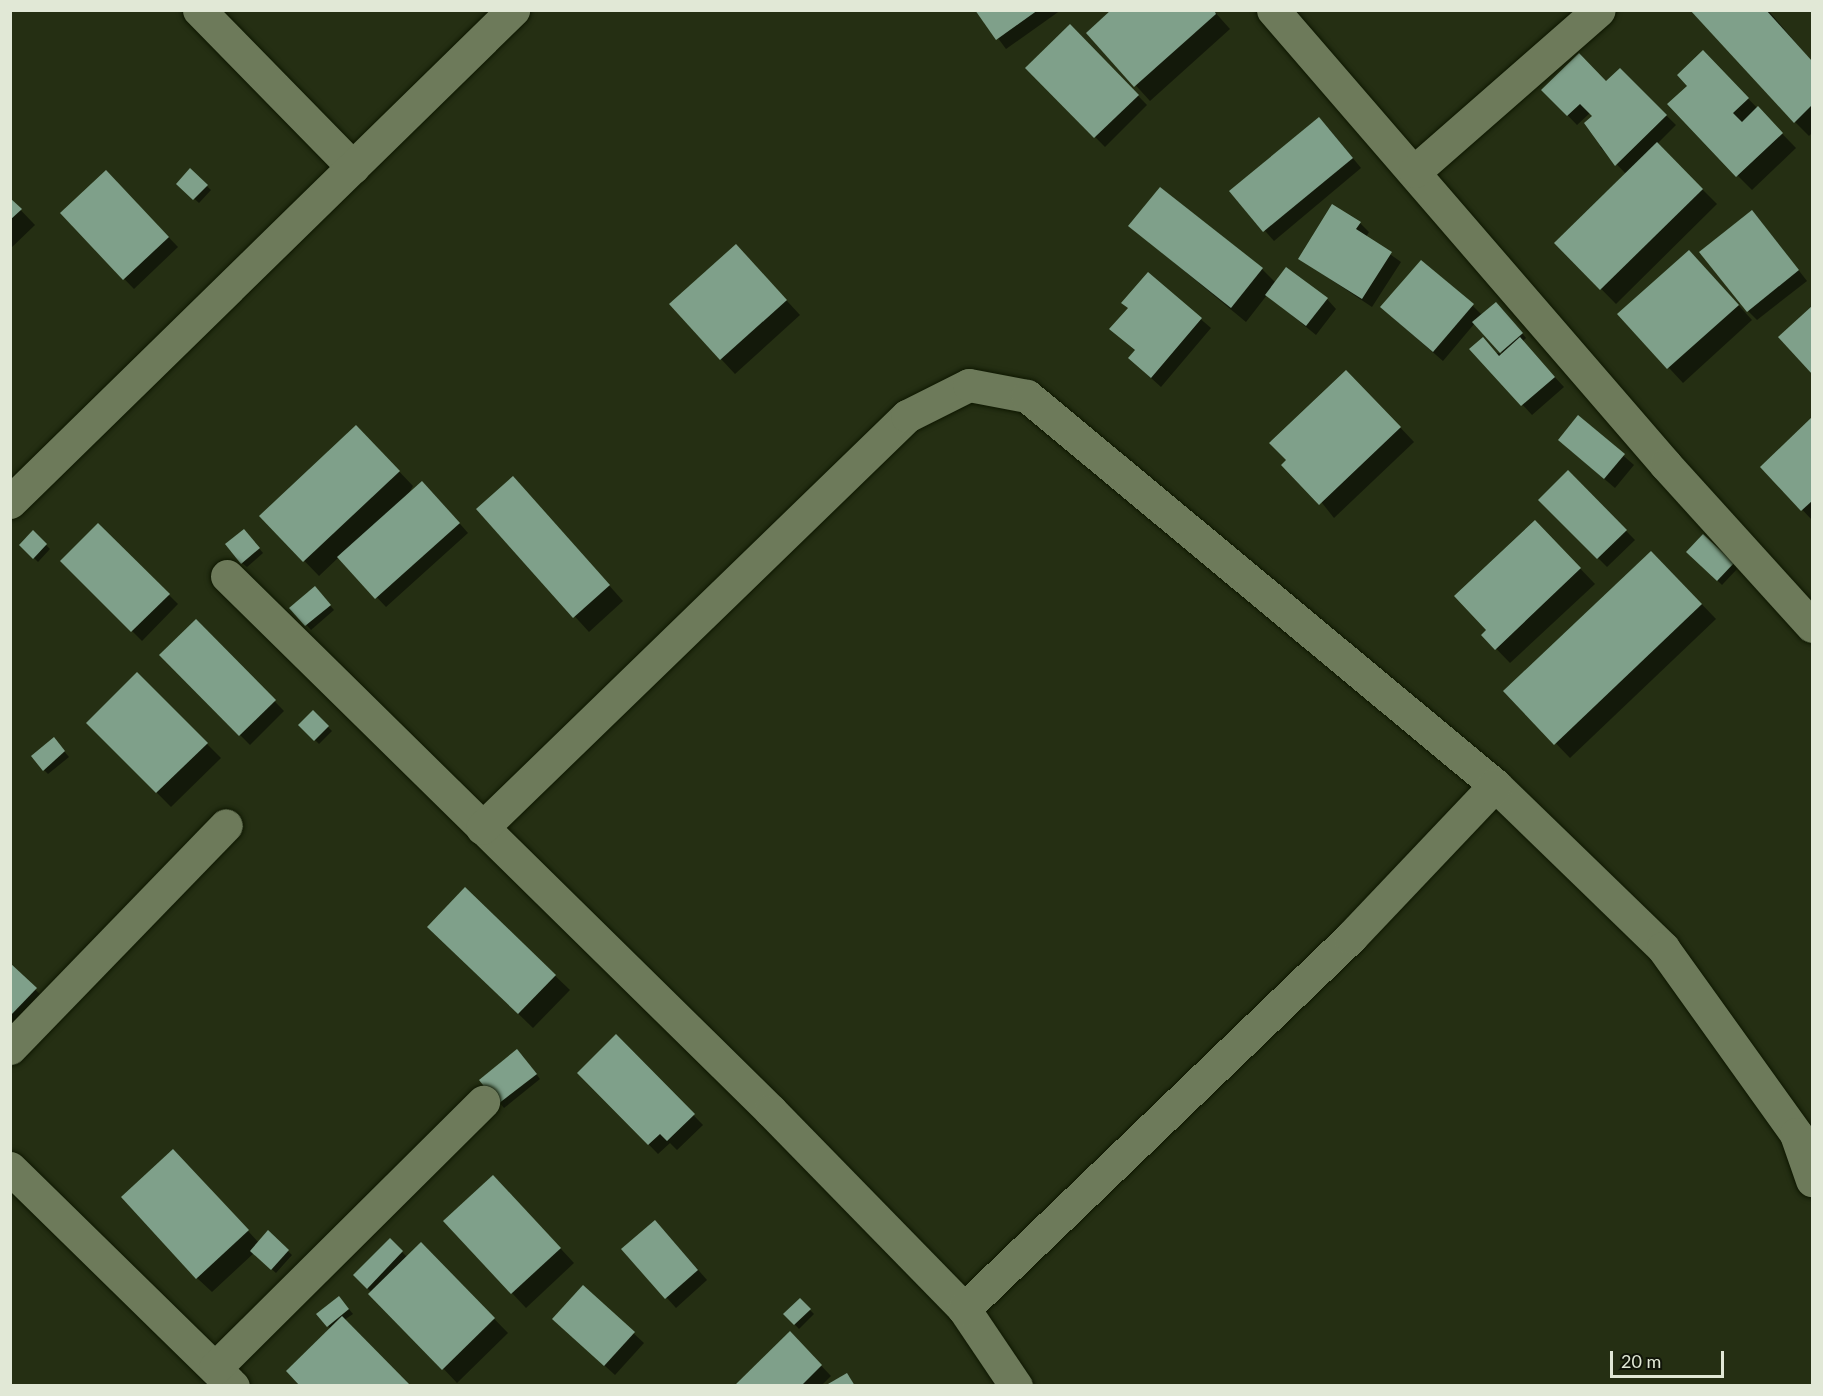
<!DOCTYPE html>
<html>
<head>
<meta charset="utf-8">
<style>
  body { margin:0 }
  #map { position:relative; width:1823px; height:1396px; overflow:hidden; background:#252f13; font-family:Lato,sans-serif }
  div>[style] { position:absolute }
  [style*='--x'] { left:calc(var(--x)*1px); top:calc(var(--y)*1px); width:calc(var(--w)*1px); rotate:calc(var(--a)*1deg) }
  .shadow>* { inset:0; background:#0007 }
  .building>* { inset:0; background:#7fa08a }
  .roads { filter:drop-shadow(0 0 2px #0e1700) drop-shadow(0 0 2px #0e1700) }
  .minor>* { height:33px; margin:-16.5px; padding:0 16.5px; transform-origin:16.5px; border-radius:16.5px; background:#6d7a5a }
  span { translate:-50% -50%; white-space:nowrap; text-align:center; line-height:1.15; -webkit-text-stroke:6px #111509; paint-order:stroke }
  .frame { position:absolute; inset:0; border:12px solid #e1e8d6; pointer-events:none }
  .scale { position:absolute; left:1610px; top:1351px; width:114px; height:27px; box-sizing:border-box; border:3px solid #e1e8d6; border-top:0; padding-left:8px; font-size:18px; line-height:21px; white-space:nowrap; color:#e1e8d6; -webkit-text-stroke:4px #111509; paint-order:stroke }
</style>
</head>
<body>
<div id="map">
  <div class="shadow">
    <i style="clip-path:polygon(977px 10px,1061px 10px,1006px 49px)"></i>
    <i style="clip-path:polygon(1213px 10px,1230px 29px,1150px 101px,1088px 33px)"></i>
    <i style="clip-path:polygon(1692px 10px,1768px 10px,1812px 62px,1812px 133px,1809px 136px,1795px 122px)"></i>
    <i style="clip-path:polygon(1070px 26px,1147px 105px,1105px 147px,1027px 68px)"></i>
    <i style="clip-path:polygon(1703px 52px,1796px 148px,1752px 190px,1737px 175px,1689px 86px)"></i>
    <i style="clip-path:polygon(1620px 70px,1676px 125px,1657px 144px,1717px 204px,1616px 304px,1556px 243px,1626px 174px,1600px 147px,1605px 142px,1594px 116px,1590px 113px,1577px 125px,1543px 90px,1606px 83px)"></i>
    <i style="clip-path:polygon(1329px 129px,1361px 168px,1274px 241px,1231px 192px)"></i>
    <i style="clip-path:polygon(190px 171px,211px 190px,199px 203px,178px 184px)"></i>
    <i style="clip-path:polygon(106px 172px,178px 247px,134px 289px,62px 214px)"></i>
    <i style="clip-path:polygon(10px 199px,35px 225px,10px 249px)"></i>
    <i style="clip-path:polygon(1761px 222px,1807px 281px,1757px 320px,1748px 311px)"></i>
    <i style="clip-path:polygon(1360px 223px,1369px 232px,1366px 237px,1401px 262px,1372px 307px,1300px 259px)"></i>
    <i style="clip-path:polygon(1130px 226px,1262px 269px,1276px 283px,1327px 299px,1336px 309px,1316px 335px,1267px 295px,1246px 322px)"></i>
    <i style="clip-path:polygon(736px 246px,800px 315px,735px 374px,721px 359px)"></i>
    <i style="clip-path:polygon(1703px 266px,1752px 320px,1683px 383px,1619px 314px)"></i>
    <i style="clip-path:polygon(1148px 274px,1211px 328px,1161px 387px,1140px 368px,1136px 351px,1121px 338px)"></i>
    <i style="clip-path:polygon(1473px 306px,1483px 316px,1501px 308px,1526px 338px,1522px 342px,1564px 387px,1532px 415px,1471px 349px,1503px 354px,1475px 323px,1443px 361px,1392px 317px)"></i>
    <i style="clip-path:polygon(1812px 308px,1812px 371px,1780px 337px)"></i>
    <i style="clip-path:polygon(1361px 386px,1414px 442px,1334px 518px,1288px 460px)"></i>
    <i style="clip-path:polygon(1579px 417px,1634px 465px,1615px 488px,1569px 449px)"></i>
    <i style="clip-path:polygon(1812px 419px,1812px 520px,1762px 467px)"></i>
    <i style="clip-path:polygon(370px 441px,413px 486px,406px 498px,432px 492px,468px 533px,386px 607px,339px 557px,319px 576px,261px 516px)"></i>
    <i style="clip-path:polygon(1568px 472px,1635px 540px,1607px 567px,1540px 500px)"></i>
    <i style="clip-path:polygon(527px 493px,623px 601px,589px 632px,478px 510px)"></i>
    <i style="clip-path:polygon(98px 525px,178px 604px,142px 641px,62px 561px)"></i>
    <i style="clip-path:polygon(33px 532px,50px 549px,38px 562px,21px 545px)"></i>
    <i style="clip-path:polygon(248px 535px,263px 553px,247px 567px,242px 563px)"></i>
    <i style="clip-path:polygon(1549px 536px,1595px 584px,1510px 663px,1483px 635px)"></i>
    <i style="clip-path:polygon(1703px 536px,1738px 568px,1722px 585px,1688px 552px)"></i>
    <i style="clip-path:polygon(1666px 567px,1716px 619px,1570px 758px,1505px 691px)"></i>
    <i style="clip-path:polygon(319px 593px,334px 610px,311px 630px,291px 608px)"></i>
    <i style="clip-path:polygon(196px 621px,284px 711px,250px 745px,161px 655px)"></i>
    <i style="clip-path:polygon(137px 674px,221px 758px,171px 807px,88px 723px)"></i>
    <i style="clip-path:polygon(313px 712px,332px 731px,319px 744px,300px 725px)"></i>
    <i style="clip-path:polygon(58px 744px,69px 757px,48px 774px,44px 770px)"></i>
    <i style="clip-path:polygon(465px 890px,570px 990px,533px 1028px,443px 941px)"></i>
    <i style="clip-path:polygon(10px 965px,50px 1004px,10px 1045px)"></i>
    <i style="clip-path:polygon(616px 1036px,703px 1125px,677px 1150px,670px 1143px,658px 1154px,579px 1073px)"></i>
    <i style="clip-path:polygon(522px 1055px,540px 1079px,504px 1108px,481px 1080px)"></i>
    <i style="clip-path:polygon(188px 1165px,259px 1243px,268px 1233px,292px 1255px,276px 1273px,254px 1253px,212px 1292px,197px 1278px)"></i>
    <i style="clip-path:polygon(507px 1191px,574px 1263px,526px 1308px,445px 1221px)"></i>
    <i style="clip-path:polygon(665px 1232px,707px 1280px,676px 1308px,623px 1249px)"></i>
    <i style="clip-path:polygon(390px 1240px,407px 1257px,421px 1244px,508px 1333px,457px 1383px,355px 1275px)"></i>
    <i style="clip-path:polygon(583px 1287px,644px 1343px,615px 1375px,563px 1328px)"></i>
    <i style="clip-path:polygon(800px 1300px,814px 1314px,799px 1329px,785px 1314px)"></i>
    <i style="clip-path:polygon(343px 1302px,353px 1314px,331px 1329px,318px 1314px)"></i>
    <i style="clip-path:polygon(790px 1333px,831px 1376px,821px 1386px,736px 1386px)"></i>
  </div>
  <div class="building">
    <i style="clip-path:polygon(975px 10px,1038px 10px,996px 40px)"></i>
    <i style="clip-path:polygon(1111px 10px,1214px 10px,1216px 14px,1134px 87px,1086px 33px)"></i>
    <i style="clip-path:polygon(1690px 10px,1766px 10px,1812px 61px,1812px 105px,1794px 123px)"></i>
    <i style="clip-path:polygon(1070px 24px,1139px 95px,1094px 138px,1025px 68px)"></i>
    <i style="clip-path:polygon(1703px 50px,1749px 98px,1733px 113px,1742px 122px,1758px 106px,1783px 133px,1736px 177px,1667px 104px,1687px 86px,1677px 75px)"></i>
    <i style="clip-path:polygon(1579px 53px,1606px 81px,1620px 68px,1667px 115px,1615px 166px,1584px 123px,1592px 116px,1580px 104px,1567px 116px,1541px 90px)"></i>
    <i style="clip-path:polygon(1319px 117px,1353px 158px,1263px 232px,1229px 191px)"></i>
    <i style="clip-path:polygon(1657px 142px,1703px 189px,1600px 290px,1554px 243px)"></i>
    <i style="clip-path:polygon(190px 168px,208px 185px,193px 200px,176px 184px)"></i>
    <i style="clip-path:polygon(106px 170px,169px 237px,123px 280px,60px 213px)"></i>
    <i style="clip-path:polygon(1160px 187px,1263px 268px,1231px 308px,1128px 226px)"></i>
    <i style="clip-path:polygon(10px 198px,22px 209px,10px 220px)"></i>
    <i style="clip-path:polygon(1332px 204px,1361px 222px,1356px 229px,1392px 252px,1362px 299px,1298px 259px)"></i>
    <i style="clip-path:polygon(1752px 210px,1799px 270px,1747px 312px,1699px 252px)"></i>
    <i style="clip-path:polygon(736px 244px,787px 300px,720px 360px,669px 304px)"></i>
    <i style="clip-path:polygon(1689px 250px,1739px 305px,1667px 369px,1617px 314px)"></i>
    <i style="clip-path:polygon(1421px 260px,1474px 304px,1433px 352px,1380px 307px)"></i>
    <i style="clip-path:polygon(1286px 267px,1328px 298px,1306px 326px,1265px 295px)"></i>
    <i style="clip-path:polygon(1148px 272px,1202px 318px,1151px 378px,1128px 358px,1135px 350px,1109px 329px,1128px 308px,1121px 303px)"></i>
    <i style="clip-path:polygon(1496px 302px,1523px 333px,1500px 353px,1472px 322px)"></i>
    <i style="clip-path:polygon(1812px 306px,1812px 374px,1778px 337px)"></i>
    <i style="clip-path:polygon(1483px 337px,1499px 356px,1520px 337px,1555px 377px,1521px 406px,1469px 349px)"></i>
    <i style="clip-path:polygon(1346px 370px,1401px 427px,1319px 505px,1281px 465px,1286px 460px,1269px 443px)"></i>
    <i style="clip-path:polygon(1578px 415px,1625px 454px,1604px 479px,1558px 440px)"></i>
    <i style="clip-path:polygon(1812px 417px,1812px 501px,1801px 511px,1760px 467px)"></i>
    <i style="clip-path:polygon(356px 425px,400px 471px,303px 562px,259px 516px)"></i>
    <i style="clip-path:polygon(1568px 470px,1627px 530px,1597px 559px,1538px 500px)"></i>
    <i style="clip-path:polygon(513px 476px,610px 585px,573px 618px,476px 509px)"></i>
    <i style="clip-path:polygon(422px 481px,460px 523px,375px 599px,337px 557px)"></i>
    <i style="clip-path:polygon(1535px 520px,1581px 568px,1495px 650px,1481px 635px,1486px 630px,1454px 596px)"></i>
    <i style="clip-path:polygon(98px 523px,170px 594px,131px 632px,60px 561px)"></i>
    <i style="clip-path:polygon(244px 529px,260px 548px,241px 564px,225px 544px)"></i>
    <i style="clip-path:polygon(33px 530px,47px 544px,33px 559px,19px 545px)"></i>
    <i style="clip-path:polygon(1703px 534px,1734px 563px,1717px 581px,1686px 552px)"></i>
    <i style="clip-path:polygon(1651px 551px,1702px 604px,1554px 745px,1503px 691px)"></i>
    <i style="clip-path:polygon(315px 586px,331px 605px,305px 626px,289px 608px)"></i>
    <i style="clip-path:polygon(196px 619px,276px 700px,239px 736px,159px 655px)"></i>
    <i style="clip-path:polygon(137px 672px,208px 743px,156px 793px,86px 723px)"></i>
    <i style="clip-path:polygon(313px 710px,329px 726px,314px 741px,298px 725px)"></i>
    <i style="clip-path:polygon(54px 737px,65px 751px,43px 771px,31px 756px)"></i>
    <i style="clip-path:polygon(465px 887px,556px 975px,518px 1014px,427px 927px)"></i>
    <i style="clip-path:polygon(10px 963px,37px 988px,10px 1016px)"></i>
    <i style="clip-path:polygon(616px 1034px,695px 1114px,667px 1141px,660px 1134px,648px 1145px,577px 1073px)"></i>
    <i style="clip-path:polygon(517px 1049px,537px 1074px,498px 1104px,479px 1080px)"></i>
    <i style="clip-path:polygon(173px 1149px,249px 1230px,196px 1279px,121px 1197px)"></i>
    <i style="clip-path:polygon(493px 1175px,561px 1248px,511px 1294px,443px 1221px)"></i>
    <i style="clip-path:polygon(655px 1220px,698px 1270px,665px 1299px,621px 1249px)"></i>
    <i style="clip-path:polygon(268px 1230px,289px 1250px,271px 1270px,250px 1251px)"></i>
    <i style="clip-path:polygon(390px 1238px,403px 1251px,367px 1289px,353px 1275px)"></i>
    <i style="clip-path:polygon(421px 1242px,495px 1318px,442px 1370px,368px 1294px)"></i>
    <i style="clip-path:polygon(583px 1285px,635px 1332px,604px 1366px,552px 1319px)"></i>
    <i style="clip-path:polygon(339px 1296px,349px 1309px,327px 1327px,316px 1314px)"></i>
    <i style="clip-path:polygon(800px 1298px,811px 1309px,794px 1325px,783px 1314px)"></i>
    <i style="clip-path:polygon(342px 1316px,411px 1386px,300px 1386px,286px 1371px)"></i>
    <i style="clip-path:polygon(790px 1331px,822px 1365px,801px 1386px,734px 1386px)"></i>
    <i style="clip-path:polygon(847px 1373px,855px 1386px,829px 1386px,828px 1384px)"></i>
  </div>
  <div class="roads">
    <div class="minor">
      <i style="--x:199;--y:10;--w:220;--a:45.6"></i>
      <i style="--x:1273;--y:10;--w:601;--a:49.18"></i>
      <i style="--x:1666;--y:465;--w:217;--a:47.8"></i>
      <i style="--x:1415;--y:171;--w:244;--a:-41.2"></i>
      <i style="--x:10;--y:502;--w:704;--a:-44.37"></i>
      <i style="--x:227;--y:576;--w:763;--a:44.52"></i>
      <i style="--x:771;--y:1111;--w:277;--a:45.7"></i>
      <i style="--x:482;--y:828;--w:592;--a:-44.11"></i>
      <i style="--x:907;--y:416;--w:69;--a:-26.6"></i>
      <i style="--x:969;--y:385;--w:59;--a:10.7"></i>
      <i style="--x:1027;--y:396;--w:609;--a:39.73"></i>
      <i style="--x:1495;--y:785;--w:234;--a:44.1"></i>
      <i style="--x:1663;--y:948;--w:229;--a:54.4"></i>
      <i style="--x:1796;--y:1134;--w:49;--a:70.8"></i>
      <i style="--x:10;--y:1048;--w:310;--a:-45.9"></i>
      <i style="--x:10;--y:1168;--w:312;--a:44.4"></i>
      <i style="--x:215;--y:1368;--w:378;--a:-44.8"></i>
      <i style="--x:1016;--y:1386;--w:93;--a:-124"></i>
      <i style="--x:964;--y:1309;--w:537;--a:-43.87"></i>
      <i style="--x:1351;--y:937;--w:209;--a:-46.5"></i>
    </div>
  </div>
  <div class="frame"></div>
  <div class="scale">20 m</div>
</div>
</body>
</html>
